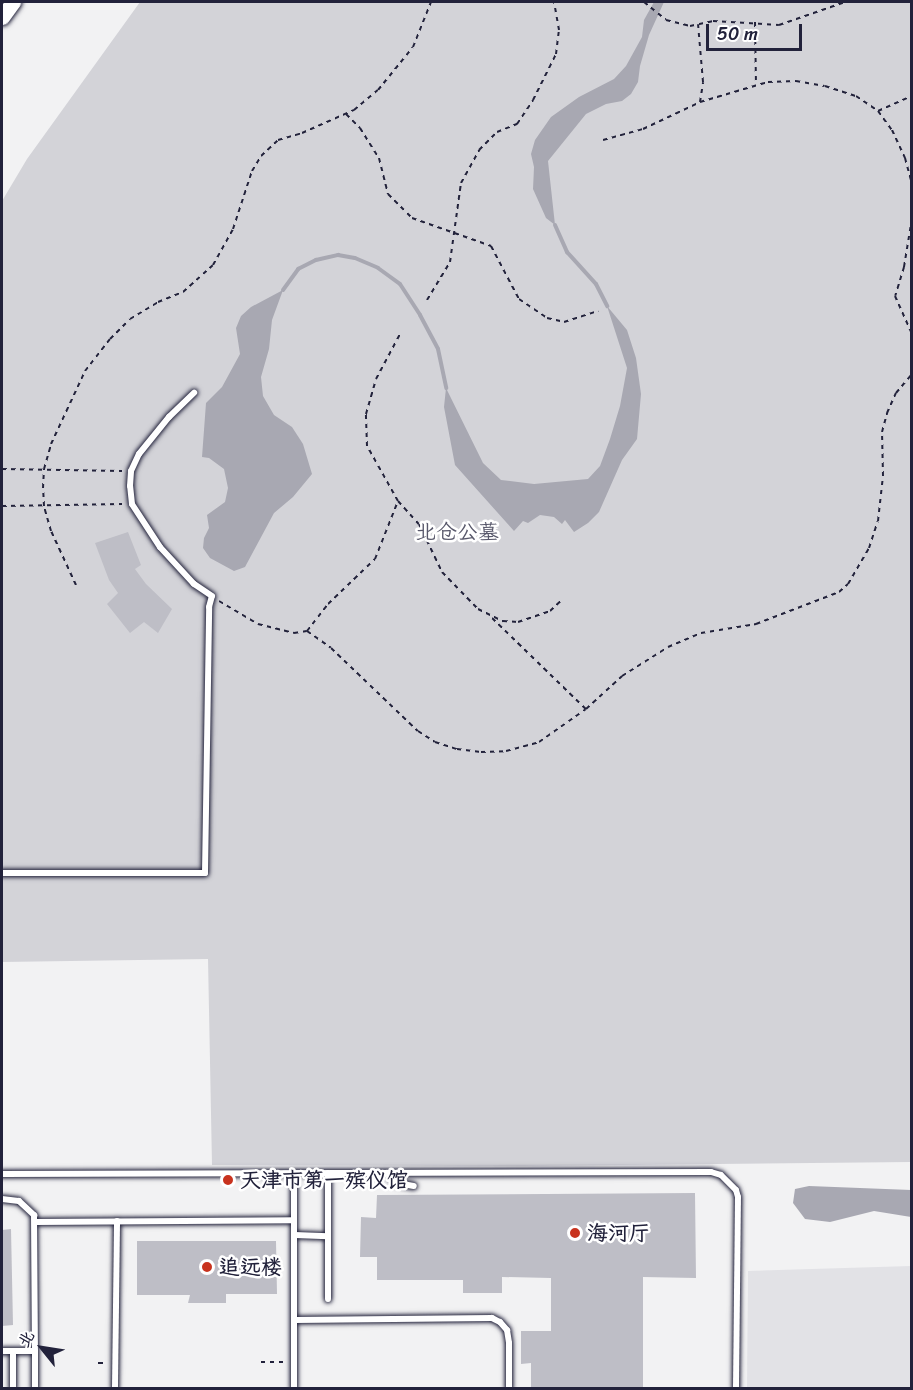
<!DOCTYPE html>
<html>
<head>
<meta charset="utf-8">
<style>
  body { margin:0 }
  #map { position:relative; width:913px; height:1390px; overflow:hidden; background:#f2f2f3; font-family:Sriracha,"LXGW WenKai TC",sans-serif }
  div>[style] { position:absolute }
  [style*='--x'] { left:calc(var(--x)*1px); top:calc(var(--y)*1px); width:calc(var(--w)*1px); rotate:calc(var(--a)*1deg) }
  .built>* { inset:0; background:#e2e2e6 }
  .green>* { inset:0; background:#d3d3d8 }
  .water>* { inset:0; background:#a8a8b2 }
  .stream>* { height:4px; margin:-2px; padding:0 2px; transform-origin:2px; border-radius:2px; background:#a8a8b2 }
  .building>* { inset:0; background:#bebec6 }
  .path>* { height:2px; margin-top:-1px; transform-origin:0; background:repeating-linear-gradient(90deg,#22223b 0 4.5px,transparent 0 9px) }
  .roads { filter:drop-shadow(0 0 2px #22223b) drop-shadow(0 0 2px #22223b) }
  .service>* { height:6px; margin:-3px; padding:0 3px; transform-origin:3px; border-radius:3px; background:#fff }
  .tertiary>* { height:15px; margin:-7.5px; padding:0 7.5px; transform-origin:7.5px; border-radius:7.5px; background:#fff }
  .dots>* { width:16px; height:16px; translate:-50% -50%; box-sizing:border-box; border:3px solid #fff; border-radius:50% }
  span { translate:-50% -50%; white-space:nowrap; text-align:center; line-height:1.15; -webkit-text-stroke:5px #fff; paint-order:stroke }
  .park-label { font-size:21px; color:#57576a }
  .poi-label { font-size:21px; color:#22223b; font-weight:700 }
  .left { translate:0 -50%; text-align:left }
  .frame { position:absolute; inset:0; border:3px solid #22223b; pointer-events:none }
  .north { position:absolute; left:12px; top:1318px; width:60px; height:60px; -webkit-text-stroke:4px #fff; paint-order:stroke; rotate:300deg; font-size:16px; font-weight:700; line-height:24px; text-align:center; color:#22223b }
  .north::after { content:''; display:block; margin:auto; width:21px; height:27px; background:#22223b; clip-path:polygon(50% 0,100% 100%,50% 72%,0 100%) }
  .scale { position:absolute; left:706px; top:24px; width:96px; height:27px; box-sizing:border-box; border:3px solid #22223b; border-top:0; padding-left:8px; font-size:18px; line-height:21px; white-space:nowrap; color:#22223b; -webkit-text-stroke:4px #fff; paint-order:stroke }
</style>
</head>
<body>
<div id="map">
  <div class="built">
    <i style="clip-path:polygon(911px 1266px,911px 1388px,747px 1388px,748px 1271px)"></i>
  </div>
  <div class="green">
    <i style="clip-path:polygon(140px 2px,911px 2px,911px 1162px,523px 1166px,212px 1165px,208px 959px,2px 962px,2px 201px,27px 159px)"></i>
  </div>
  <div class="water">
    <i style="clip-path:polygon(654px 2px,664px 2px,649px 35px,640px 66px,638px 82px,631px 94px,622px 101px,606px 104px,586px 114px,548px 161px,555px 225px,546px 218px,533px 189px,534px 167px,531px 154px,535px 140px,551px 117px,579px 97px,614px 79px,626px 66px,642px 37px,644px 20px)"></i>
    <i style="clip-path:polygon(283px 290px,272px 320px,269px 349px,261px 377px,263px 396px,274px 415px,292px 427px,303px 444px,312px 474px,293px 497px,274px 513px,245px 567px,234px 571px,210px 558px,203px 548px,204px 538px,209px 528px,207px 515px,225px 502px,228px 488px,224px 469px,209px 458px,202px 457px,206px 403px,222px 387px,240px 354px,236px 328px,241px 316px,251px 307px)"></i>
    <i style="clip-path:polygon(607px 306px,627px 330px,636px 358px,641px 394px,637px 439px,622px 460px,599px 512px,588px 523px,574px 532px,565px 520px,562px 524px,554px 517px,540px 515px,528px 523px,523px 521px,514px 531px,455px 465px,444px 407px,446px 388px,483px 463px,501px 480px,534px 484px,588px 479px,600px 466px,610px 439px,620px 406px,627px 368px)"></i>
    <i style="clip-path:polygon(809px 1186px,911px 1190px,911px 1217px,874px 1211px,830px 1222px,805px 1219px,793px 1203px,795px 1189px)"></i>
  </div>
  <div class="stream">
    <i style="--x:555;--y:225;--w:30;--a:66"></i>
    <i style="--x:567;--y:252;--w:43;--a:47.8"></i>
    <i style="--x:596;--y:284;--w:25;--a:63"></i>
    <i style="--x:283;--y:290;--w:26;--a:-54"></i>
    <i style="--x:298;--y:269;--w:20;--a:-27"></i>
    <i style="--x:316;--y:260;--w:23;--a:-13"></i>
    <i style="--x:338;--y:255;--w:17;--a:10"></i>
    <i style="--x:355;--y:258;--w:25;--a:23"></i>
    <i style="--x:378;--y:268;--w:27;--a:36"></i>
    <i style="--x:400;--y:284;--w:37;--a:57"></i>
    <i style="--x:420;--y:315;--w:38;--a:62"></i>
    <i style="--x:438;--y:349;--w:40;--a:78"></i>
  </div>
  <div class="building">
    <i style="clip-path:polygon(128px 532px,141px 565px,135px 569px,146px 584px,172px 609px,158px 633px,144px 622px,130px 633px,107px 604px,118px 593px,109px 580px,95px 543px)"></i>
    <i style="clip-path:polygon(695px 1193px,696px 1278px,643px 1277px,643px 1389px,531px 1389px,531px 1363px,521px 1364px,521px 1331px,551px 1331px,551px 1278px,502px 1277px,502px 1293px,463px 1293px,463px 1280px,377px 1280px,377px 1257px,360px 1257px,361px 1217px,376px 1218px,377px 1195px)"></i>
    <i style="clip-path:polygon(11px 1229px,13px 1325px,2px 1326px,2px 1230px)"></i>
    <i style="clip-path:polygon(137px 1241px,276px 1241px,277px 1294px,226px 1294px,226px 1303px,188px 1303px,190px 1295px,137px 1295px)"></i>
  </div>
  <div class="path">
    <i style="--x:644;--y:2;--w:28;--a:39"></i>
    <i style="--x:666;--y:20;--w:25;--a:14"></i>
    <i style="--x:690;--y:26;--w:24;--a:-12"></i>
    <i style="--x:713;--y:21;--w:66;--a:3.5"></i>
    <i style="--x:779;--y:25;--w:70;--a:-19.2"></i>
    <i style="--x:755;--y:22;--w:63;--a:89.1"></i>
    <i style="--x:700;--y:102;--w:71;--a:-16.4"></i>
    <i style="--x:768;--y:82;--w:28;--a:-2"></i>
    <i style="--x:796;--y:81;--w:29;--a:10"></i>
    <i style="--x:825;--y:86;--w:33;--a:18"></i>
    <i style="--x:856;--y:96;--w:27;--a:34"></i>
    <i style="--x:878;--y:111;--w:24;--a:54"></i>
    <i style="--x:892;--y:130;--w:31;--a:65"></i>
    <i style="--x:905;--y:158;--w:27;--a:75"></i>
    <i style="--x:878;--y:111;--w:37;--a:-24"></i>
    <i style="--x:346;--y:114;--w:20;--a:45"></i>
    <i style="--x:360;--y:128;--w:36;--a:58"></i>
    <i style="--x:379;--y:158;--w:37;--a:76"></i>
    <i style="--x:388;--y:194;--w:34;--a:45"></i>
    <i style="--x:412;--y:218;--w:84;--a:19.5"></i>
    <i style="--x:491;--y:246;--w:60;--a:62.2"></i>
    <i style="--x:519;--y:299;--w:34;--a:34"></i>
    <i style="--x:547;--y:318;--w:17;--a:13"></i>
    <i style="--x:564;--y:322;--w:36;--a:-18"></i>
    <i style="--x:603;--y:140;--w:41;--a:-15.4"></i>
    <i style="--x:643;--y:129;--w:63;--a:-25.3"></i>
    <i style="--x:700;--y:102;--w:20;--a:-81"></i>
    <i style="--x:703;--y:82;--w:58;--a:-94.9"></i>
    <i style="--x:912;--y:218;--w:50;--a:99.3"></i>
    <i style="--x:904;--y:267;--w:30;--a:107"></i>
    <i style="--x:895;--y:296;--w:42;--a:65.9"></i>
    <i style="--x:427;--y:300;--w:44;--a:-58.8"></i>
    <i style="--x:450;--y:262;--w:80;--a:-82.1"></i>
    <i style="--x:461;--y:183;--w:38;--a:-61"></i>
    <i style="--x:479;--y:150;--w:25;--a:-45"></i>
    <i style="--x:497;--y:132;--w:22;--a:-22"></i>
    <i style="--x:517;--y:124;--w:29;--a:-56"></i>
    <i style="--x:533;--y:100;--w:51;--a:-63.4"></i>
    <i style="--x:556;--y:54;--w:24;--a:-83"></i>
    <i style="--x:559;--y:30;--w:28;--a:-100"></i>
    <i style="--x:2;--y:469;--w:120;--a:1"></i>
    <i style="--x:398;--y:501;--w:31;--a:48"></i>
    <i style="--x:419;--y:524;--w:53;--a:64.4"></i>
    <i style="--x:442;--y:572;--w:52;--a:45.8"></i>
    <i style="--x:478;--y:609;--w:28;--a:26"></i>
    <i style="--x:503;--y:621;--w:15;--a:4"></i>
    <i style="--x:518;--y:622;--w:34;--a:-19"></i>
    <i style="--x:550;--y:611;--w:16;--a:-43"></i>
    <i style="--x:2;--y:506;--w:120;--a:-1"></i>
    <i style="--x:76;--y:585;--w:60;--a:-114.8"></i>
    <i style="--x:51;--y:531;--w:26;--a:-106"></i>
    <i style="--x:44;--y:506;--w:18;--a:-93"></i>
    <i style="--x:43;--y:488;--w:19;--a:-87"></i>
    <i style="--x:44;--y:469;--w:26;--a:-74"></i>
    <i style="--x:51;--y:444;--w:81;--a:-65"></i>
    <i style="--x:85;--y:371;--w:41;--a:-52"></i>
    <i style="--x:110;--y:339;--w:28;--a:-45"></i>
    <i style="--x:130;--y:319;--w:33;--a:-31"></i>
    <i style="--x:158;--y:302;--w:27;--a:-22"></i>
    <i style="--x:183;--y:292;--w:40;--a:-42"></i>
    <i style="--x:213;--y:265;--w:41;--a:-60.9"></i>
    <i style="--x:233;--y:229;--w:61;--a:-71.9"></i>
    <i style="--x:252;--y:171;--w:17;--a:-59"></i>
    <i style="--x:261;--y:156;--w:23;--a:-43"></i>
    <i style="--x:278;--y:140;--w:25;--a:-16"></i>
    <i style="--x:302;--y:133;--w:57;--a:-23.9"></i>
    <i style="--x:354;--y:110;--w:31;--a:-40"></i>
    <i style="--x:378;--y:90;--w:55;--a:-50.9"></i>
    <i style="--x:413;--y:47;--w:48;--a:-68.2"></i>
    <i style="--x:219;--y:601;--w:45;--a:30.5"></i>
    <i style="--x:258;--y:624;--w:37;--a:14"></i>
    <i style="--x:294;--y:633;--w:13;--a:-9"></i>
    <i style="--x:307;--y:631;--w:34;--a:-52"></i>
    <i style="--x:328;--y:604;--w:65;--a:-43.8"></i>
    <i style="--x:375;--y:559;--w:62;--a:-68.4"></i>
    <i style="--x:398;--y:501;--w:63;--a:-119.4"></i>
    <i style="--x:367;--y:446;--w:32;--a:-92"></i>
    <i style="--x:366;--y:414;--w:36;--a:-74"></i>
    <i style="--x:376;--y:379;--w:51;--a:-61.9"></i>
    <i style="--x:492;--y:618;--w:131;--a:44.1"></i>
    <i style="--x:307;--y:631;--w:29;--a:35"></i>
    <i style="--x:331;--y:648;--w:120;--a:43.7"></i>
    <i style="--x:418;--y:731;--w:20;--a:33"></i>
    <i style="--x:435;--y:742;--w:23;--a:18"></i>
    <i style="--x:457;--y:749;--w:24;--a:7"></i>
    <i style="--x:481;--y:752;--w:25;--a:-2"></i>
    <i style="--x:506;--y:751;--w:34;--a:-15"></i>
    <i style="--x:539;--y:742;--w:57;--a:-35.1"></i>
    <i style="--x:586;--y:709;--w:49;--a:-42.5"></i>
    <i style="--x:622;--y:676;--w:54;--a:-32.2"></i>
    <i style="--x:668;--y:647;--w:36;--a:-23"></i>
    <i style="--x:701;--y:633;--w:56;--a:-9.3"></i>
    <i style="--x:756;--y:624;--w:89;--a:-21.1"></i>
    <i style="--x:839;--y:592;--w:12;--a:-42"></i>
    <i style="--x:848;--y:584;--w:42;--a:-59.7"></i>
    <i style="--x:869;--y:548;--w:28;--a:-72"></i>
    <i style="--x:878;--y:521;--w:45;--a:-83.7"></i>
    <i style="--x:883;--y:476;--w:44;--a:-91.3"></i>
    <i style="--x:882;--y:432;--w:20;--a:-75"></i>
    <i style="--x:887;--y:413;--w:22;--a:-66"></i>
    <i style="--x:896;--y:393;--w:25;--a:-50"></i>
    <i style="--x:261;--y:1362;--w:24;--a:0"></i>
    <i style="--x:98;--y:1363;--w:9;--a:0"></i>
  </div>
  <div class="roads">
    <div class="service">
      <i style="--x:2;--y:873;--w:203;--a:0"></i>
      <i style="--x:205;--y:873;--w:266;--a:-89.1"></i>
      <i style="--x:209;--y:607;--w:11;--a:-75"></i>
      <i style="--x:212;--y:596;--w:22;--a:-146"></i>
      <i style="--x:194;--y:584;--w:50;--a:-132.6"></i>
      <i style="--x:160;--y:547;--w:51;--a:-123.1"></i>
      <i style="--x:132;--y:504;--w:18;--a:-96"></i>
      <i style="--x:130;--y:486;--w:15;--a:-86"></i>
      <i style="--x:131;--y:471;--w:19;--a:-65"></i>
      <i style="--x:139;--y:454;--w:48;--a:-51"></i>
      <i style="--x:169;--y:417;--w:35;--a:-44"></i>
      <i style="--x:294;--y:1173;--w:215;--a:90"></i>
      <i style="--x:387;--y:1173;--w:14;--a:45"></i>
      <i style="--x:397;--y:1183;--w:17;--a:10"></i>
      <i style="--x:2;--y:1174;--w:709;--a:-0.16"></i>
      <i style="--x:711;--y:1172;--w:10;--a:17"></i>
      <i style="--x:721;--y:1175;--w:21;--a:45"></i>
      <i style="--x:736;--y:1190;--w:7;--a:74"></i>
      <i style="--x:738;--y:1197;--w:191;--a:90.6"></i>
      <i style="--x:2;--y:1199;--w:17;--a:7"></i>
      <i style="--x:19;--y:1201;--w:21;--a:43"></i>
      <i style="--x:34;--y:1215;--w:136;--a:89.6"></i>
      <i style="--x:35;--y:1351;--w:33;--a:180"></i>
      <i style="--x:35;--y:1222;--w:259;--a:-0.4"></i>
      <i style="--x:295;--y:1235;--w:33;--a:2"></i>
      <i style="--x:328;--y:1299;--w:126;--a:-90"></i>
      <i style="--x:295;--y:1320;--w:197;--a:-0.6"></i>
      <i style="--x:492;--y:1318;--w:9;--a:27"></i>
      <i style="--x:500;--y:1322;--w:11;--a:49"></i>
      <i style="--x:507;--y:1330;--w:13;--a:81"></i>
      <i style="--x:509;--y:1343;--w:45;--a:90"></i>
      <i style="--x:13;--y:1351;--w:37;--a:90"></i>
      <i style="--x:35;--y:1351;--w:37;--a:90"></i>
      <i style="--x:115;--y:1388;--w:167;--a:-89.3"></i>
    </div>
    <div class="tertiary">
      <i style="--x:2;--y:17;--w:19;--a:-54"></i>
    </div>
  </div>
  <div class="dots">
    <i style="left:228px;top:1180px;background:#c8321e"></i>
    <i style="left:575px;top:1233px;background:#c8321e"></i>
    <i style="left:207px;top:1267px;background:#c8321e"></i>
  </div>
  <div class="park-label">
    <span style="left:457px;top:532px">北仓公墓</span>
  </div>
  <div class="poi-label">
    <span class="left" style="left:240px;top:1180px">天津市第一殡仪馆</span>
    <span class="left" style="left:587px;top:1233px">海河厅</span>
    <span class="left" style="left:219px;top:1267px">追远楼</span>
  </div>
  <div class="frame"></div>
  <div class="north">北</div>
  <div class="scale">50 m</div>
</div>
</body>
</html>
